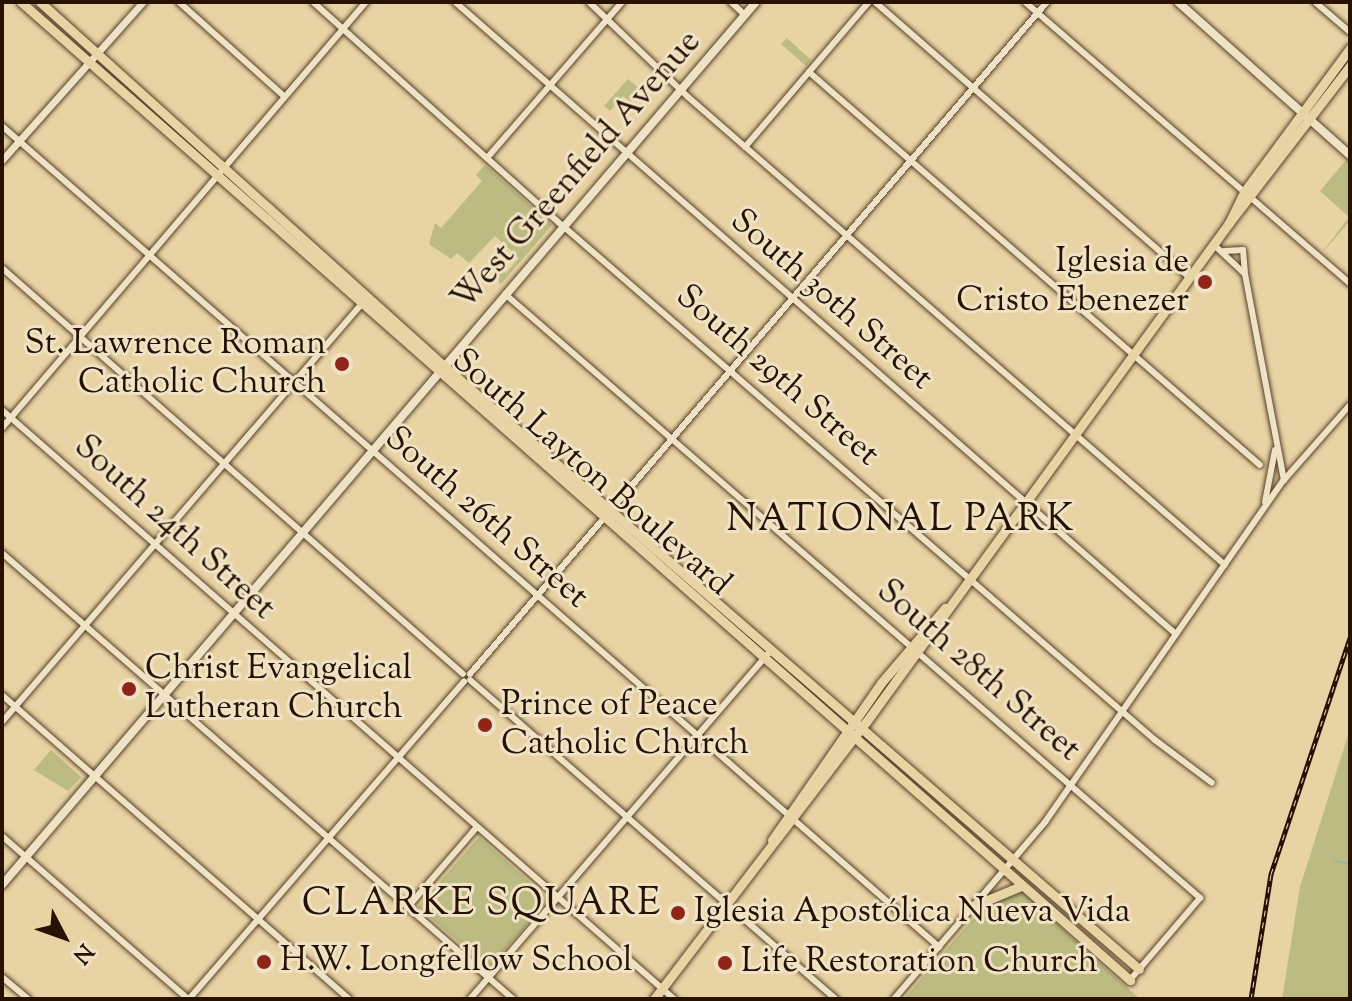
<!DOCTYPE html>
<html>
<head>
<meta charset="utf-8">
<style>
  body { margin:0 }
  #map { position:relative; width:1352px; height:1001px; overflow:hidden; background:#e8d3a4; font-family:"Sorts Mill Goudy",serif }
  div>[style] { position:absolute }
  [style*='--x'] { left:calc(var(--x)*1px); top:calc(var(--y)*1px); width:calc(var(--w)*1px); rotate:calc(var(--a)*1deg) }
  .green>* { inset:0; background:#bbbb82 }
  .stream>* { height:2px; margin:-1px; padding:0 1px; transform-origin:1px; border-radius:1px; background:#98b8a3 }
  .roads { filter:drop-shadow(0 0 2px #57422b) drop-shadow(0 0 2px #57422b) }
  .minor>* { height:6px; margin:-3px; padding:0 3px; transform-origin:3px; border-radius:3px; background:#f0e2c4 }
  .tertiary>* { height:7px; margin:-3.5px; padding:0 3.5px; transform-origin:3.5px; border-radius:3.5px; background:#f0e2c4 }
  .secondary>* { height:8px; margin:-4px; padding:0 4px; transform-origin:4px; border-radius:4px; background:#f0e2c4 }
  .primary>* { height:9px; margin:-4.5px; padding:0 4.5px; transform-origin:4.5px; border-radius:4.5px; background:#e8d3a4 }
  .rail>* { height:5px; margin-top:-2.5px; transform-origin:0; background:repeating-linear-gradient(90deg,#f0e2c4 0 6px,#271103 0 12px); box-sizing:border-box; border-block:2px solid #271103 }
  .dots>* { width:22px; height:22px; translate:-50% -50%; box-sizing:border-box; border:4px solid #f0e2c4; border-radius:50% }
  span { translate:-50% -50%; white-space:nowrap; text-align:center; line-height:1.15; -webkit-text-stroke:6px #f0e2c4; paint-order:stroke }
  .street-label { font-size:34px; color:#271103 }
  .poi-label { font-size:34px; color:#271103 }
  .right { translate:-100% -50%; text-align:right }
  .left { translate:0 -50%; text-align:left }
  .quarter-label { font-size:38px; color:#271103; letter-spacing:2px }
  .frame { position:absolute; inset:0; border:4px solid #271103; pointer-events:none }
  .north { position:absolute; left:24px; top:897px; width:80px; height:80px; -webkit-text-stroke:6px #f0e2c4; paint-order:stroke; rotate:131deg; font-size:22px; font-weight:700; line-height:32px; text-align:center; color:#271103 }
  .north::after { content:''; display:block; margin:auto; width:28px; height:36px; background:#271103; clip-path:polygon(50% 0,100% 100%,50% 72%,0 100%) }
</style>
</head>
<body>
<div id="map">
  <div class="green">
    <i style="clip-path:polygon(787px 38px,811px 60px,806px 66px,781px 44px)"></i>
    <i style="clip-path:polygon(628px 79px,641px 90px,631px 102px,623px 96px,610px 111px,604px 106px)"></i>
    <i style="clip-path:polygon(1350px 155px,1350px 221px,1321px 254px,1349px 217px,1320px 191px)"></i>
    <i style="clip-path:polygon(485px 165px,552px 225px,500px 285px,497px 273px,500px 268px,506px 273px,519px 258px,495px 236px,469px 263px,457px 253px,451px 259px,429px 244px,435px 223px,441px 228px,482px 181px,476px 175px)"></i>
    <i style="clip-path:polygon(1350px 729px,1350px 999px,1282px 999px,1300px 887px)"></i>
    <i style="clip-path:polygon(51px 750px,81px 777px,68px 791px,34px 770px)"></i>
    <i style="clip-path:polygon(479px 837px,549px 899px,489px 968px,418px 907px)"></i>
    <i style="clip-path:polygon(1021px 891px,1115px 977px,1140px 999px,904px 999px,983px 907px)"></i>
  </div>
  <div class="stream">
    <i style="--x:1335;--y:861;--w:15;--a:11"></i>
  </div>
  <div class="roads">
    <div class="minor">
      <i style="--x:179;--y:2;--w:142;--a:41.9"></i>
      <i style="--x:313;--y:2;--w:336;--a:41.9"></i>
      <i style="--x:563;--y:226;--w:784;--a:40.97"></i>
      <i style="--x:1155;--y:740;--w:71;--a:37"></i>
      <i style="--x:455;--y:2;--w:959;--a:41.24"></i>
      <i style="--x:589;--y:2;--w:137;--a:43.8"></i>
      <i style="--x:688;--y:97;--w:712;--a:41.07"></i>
      <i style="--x:731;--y:2;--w:19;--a:43"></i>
      <i style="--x:875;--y:2;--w:417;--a:41.2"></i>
      <i style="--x:1025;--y:2;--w:430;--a:40.9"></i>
      <i style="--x:1315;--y:2;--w:46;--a:40.6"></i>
      <i style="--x:809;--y:72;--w:598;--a:41.07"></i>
      <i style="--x:2;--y:126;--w:1246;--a:41.22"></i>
      <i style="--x:745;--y:147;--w:191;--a:-49.5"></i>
      <i style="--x:487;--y:158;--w:206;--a:-49.1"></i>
      <i style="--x:1213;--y:244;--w:44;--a:43.2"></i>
      <i style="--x:1245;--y:274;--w:210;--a:79.3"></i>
      <i style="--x:1224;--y:251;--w:19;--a:-3"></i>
      <i style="--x:1243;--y:250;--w:21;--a:85"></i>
      <i style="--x:2;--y:268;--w:614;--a:41.37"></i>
      <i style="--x:505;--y:294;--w:921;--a:40.99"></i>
      <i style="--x:1200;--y:898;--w:108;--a:130.5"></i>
      <i style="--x:2;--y:410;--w:894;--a:41.23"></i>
      <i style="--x:2;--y:428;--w:560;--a:-49.49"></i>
      <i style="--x:1265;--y:502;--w:53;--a:-79.1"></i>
      <i style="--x:2;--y:553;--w:678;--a:41.11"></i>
      <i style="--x:470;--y:674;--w:886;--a:-49.35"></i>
      <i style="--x:470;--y:680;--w:486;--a:41.1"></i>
      <i style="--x:2;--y:695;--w:461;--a:41.2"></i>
      <i style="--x:2;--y:722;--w:557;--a:-49.3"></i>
      <i style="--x:2;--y:836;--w:247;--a:41.2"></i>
      <i style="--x:407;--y:908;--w:106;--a:-49.2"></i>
      <i style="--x:2;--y:977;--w:34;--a:40"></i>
      <i style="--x:189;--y:999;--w:420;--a:-49.1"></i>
      <i style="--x:470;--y:999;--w:461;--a:-49.2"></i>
      <i style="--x:894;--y:999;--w:233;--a:-49.5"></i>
      <i style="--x:1045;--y:822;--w:417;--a:-55.1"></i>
      <i style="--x:1284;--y:480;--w:100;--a:-48.7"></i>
    </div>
    <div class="tertiary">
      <i style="--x:2;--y:160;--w:212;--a:-48.3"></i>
    </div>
    <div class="secondary">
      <i style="--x:1178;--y:2;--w:230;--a:41.7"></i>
      <i style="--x:2;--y:885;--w:1161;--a:-49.51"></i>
    </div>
    <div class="primary">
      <i style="--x:21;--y:2;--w:1479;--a:41.41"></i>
      <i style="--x:40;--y:2;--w:544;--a:42.02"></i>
      <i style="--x:444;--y:366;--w:920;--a:40.95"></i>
      <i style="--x:1229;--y:223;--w:34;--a:-64"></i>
      <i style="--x:1244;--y:192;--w:179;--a:-53.6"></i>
      <i style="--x:772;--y:840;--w:191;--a:-55.2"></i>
      <i style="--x:881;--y:683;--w:99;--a:-49.5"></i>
      <i style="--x:973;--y:906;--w:52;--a:-22.6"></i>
      <i style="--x:654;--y:999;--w:349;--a:-52.6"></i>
      <i style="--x:866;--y:722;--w:617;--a:-53.97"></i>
      <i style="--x:1229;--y:223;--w:198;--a:-52.4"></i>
    </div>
  </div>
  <div class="rail">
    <i style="--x:1251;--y:999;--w:127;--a:-80.9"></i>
    <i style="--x:1271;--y:874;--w:249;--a:-71.5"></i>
  </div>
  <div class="dots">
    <i style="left:1205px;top:282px;background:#8f2418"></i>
    <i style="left:342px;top:364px;background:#8f2418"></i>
    <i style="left:129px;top:689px;background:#8f2418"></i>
    <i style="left:485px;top:725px;background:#8f2418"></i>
    <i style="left:678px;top:913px;background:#8f2418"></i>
    <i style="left:264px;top:962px;background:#8f2418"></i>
    <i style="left:725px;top:963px;background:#8f2418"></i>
  </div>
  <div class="street-label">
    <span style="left:577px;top:171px;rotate:-49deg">West Greenfield Avenue</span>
    <span style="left:831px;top:300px;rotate:41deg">South 30th Street</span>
    <span style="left:777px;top:376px;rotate:41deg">South 29th Street</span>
    <span style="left:591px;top:473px;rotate:41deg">South Layton Boulevard</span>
    <span style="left:486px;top:518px;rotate:41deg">South 26th Street</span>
    <span style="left:174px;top:528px;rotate:42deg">South 24th Street</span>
    <span style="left:978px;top:671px;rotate:41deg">South 28th Street</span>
  </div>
  <div class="poi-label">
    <span class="right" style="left:1189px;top:282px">Iglesia de<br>Cristo Ebenezer</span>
    <span class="right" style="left:326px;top:364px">St. Lawrence Roman<br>Catholic Church</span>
    <span class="left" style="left:145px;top:689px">Christ Evangelical<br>Lutheran Church</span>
    <span class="left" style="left:501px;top:725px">Prince of Peace<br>Catholic Church</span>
    <span class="left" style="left:694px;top:913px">Iglesia Apostólica Nueva Vida</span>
    <span class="left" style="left:280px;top:962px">H.W. Longfellow School</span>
    <span class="left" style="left:741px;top:963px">Life Restoration Church</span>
  </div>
  <div class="quarter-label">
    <span style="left:901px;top:522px">NATIONAL PARK</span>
    <span style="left:482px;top:906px">CLARKE SQUARE</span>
  </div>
  <div class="frame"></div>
  <div class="north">N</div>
</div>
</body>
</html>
